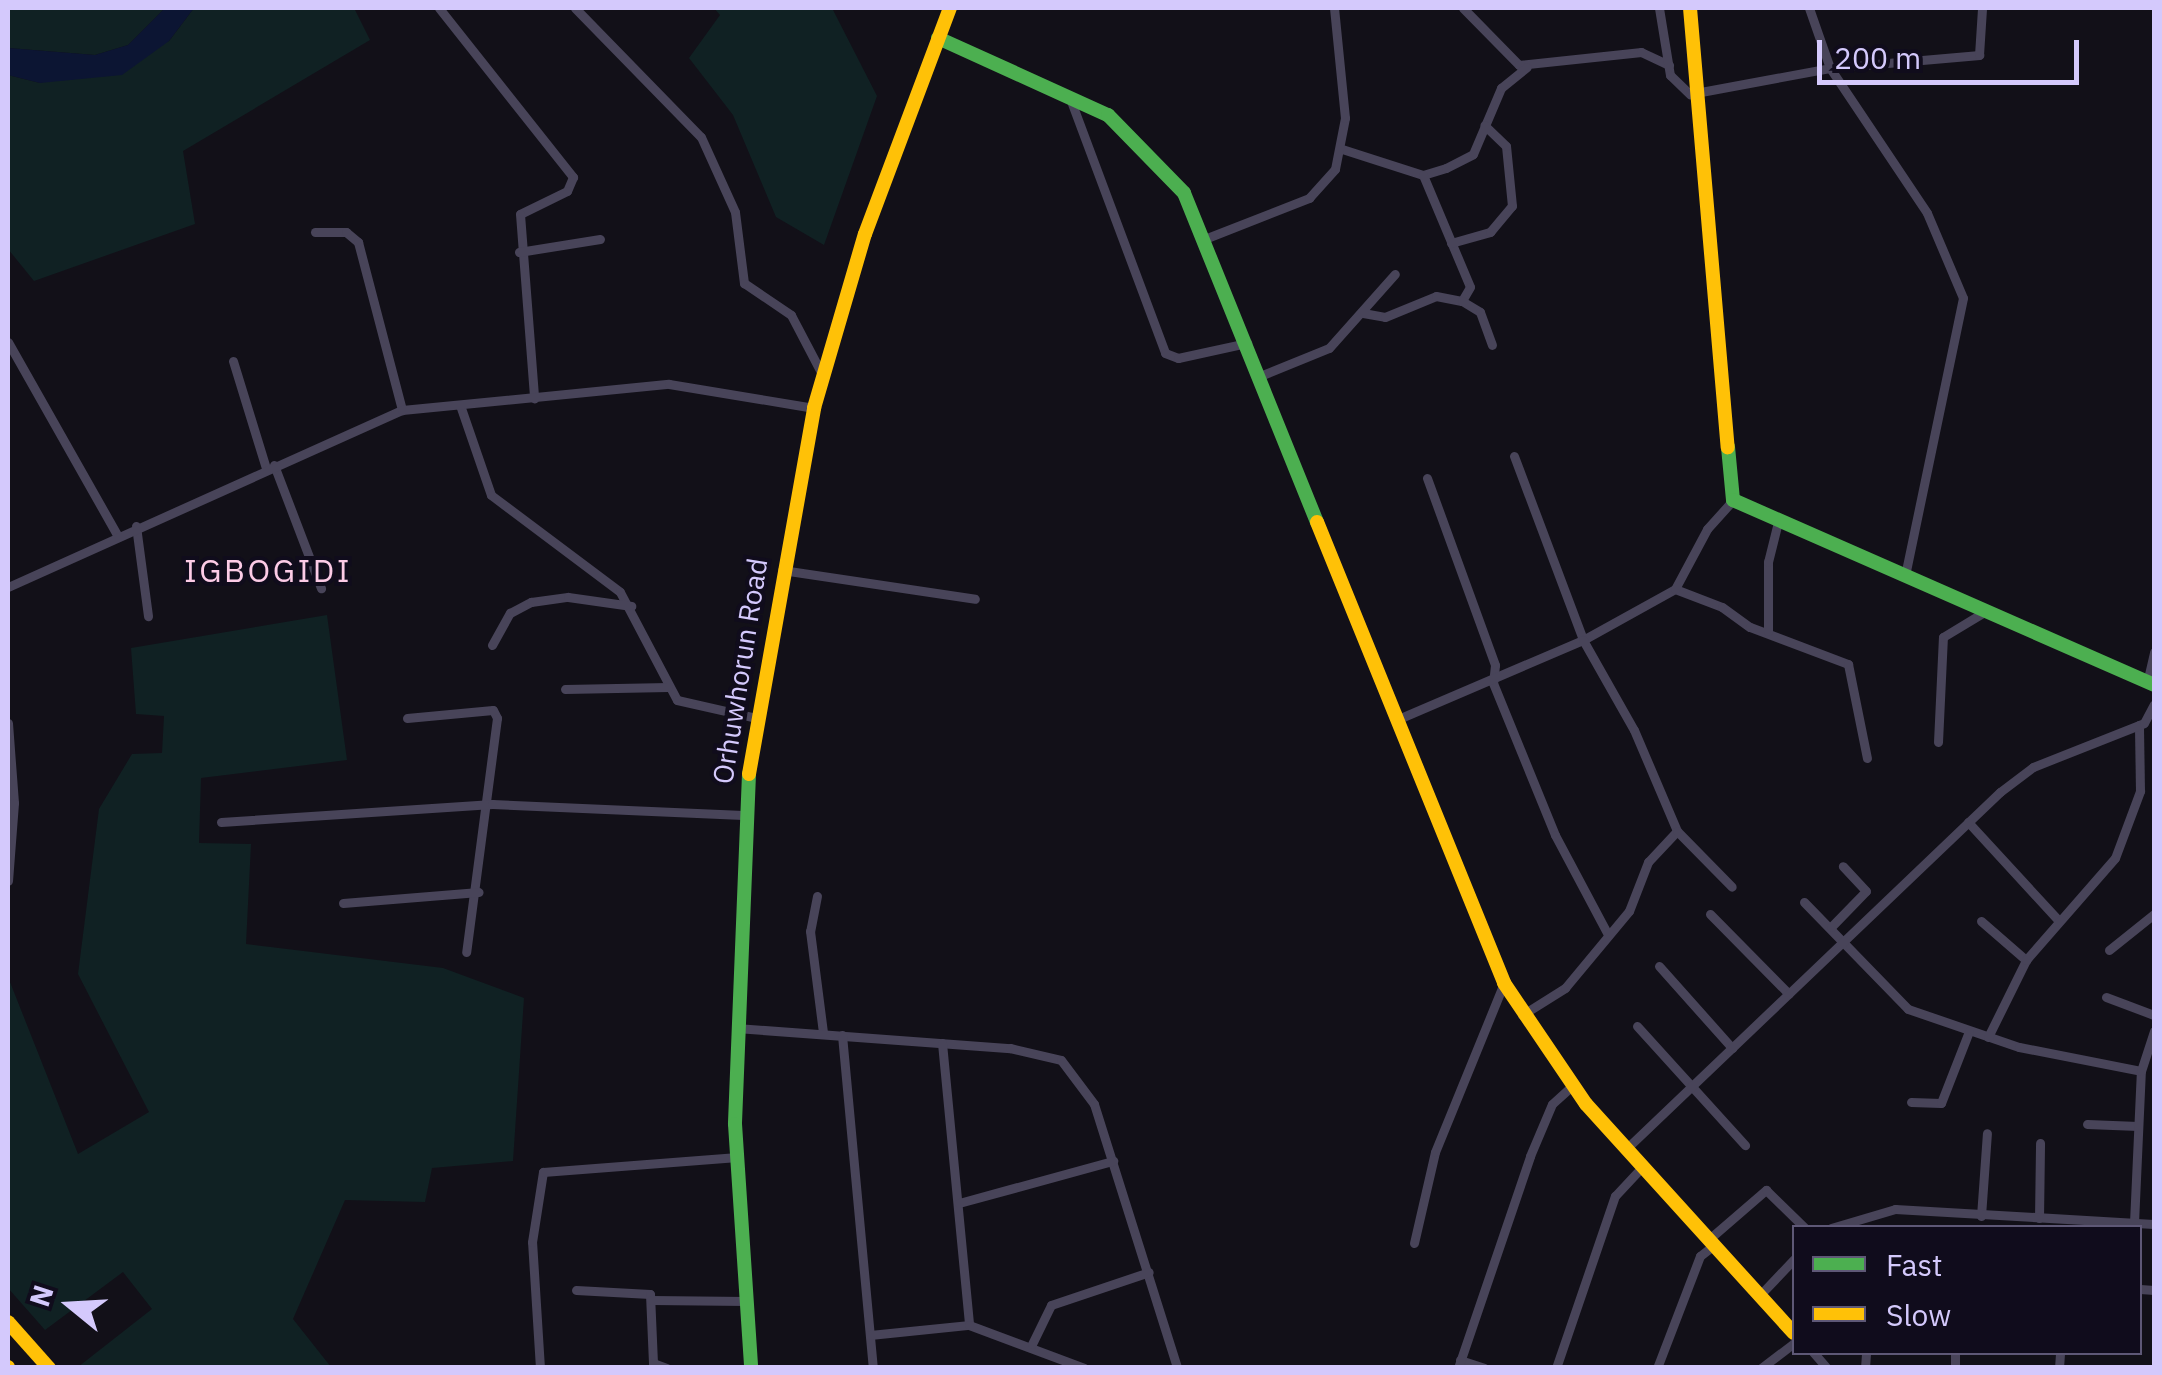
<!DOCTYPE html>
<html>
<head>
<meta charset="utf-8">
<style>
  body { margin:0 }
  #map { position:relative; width:2162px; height:1375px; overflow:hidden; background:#121018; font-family:"IBM Plex Sans",sans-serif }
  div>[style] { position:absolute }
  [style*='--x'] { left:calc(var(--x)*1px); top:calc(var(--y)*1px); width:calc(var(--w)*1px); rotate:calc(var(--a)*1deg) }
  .green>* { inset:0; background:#102123 }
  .water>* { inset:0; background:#0c1533 }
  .street>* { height:9px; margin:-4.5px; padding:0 4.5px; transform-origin:4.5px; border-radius:4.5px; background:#484459 }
  .fast>* { height:14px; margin:-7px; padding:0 7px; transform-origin:7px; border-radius:7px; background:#4caf50 }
  .slow>* { height:14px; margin:-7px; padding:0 7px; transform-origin:7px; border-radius:7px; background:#ffc107 }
  span { translate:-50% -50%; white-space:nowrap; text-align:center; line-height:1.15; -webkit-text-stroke:8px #100c1c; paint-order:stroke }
  .street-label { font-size:28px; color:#d4c9fc }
  .quarter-label { font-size:32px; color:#fccbe6; letter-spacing:2.5px }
  .frame { position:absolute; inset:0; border:10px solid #d4c9fc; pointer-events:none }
  .legend { position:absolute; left:1792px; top:1225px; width:350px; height:130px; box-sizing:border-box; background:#100c1c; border:2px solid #5e5876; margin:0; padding:12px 18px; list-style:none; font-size:30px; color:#d4c9fc }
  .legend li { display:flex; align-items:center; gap:20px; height:50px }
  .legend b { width:50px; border:2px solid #5e5876 }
  .north { position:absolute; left:20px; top:1255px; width:100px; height:100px; -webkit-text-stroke:8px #100c1c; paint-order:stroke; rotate:288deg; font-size:28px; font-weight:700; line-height:40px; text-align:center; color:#d4c9fc }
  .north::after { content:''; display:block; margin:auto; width:35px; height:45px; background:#d4c9fc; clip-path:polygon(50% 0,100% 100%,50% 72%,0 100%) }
  .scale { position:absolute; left:1817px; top:40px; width:262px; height:45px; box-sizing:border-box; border:5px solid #d4c9fc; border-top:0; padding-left:12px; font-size:30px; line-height:35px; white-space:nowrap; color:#d4c9fc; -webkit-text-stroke:8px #100c1c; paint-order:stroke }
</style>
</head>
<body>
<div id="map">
  <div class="green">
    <i style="clip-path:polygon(8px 8px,165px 8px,128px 45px,95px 55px,8px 48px)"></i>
    <i style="clip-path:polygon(194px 8px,354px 8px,370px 40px,183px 151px,195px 224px,34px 281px,8px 249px,8px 75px,40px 83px,169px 41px)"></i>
    <i style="clip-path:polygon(714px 8px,832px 8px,877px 96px,824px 245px,776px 217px,733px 115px,689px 58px,720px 15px)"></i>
    <i style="clip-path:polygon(327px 615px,347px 760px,201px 778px,199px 843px,251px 844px,246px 944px,443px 968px,524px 998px,513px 1161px,432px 1168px,425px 1202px,345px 1200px,293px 1319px,331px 1367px,78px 1367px,152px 1309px,123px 1272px,45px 1330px,8px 1288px,8px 977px,78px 1154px,149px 1112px,78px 974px,99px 809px,132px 754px,162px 753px,164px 716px,136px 714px,131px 648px)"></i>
  </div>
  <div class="water">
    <i style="clip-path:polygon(165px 8px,194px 8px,169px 41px,122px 75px,40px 83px,8px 75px,8px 48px,95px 55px,128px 45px)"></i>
  </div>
  <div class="street">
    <i style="--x:439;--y:8;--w:216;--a:51.6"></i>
    <i style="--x:573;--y:177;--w:15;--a:113"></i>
    <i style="--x:567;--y:191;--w:52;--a:153.9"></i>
    <i style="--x:520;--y:214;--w:185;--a:85.6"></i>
    <i style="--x:575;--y:8;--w:180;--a:45.7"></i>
    <i style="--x:701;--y:137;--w:82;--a:65.6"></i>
    <i style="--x:735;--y:212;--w:72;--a:82.8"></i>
    <i style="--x:744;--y:283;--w:57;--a:34.2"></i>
    <i style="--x:791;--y:315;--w:69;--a:62.3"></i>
    <i style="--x:1463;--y:8;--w:80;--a:45.5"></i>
    <i style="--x:1519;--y:65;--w:123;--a:-6.1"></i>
    <i style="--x:1641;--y:52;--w:31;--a:25"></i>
    <i style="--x:1659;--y:8;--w:68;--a:80.7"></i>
    <i style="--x:1670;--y:75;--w:28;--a:44"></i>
    <i style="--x:1690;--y:94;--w:142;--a:-10.5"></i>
    <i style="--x:1830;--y:68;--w:150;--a:-5"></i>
    <i style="--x:1979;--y:55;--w:47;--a:-86.3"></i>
    <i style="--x:1809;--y:8;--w:64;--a:70.7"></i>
    <i style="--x:1830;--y:68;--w:174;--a:56.2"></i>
    <i style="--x:1927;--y:213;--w:92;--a:67"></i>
    <i style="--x:1963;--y:298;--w:284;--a:101.8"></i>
    <i style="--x:1071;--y:101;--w:269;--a:69.5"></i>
    <i style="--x:1165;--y:353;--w:14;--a:21"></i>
    <i style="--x:1178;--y:358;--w:71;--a:-12.3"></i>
    <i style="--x:1342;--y:149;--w:85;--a:17.8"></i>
    <i style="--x:1423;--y:175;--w:24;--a:-17"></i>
    <i style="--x:1446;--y:168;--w:30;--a:-27"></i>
    <i style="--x:1473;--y:154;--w:72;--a:-67"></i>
    <i style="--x:1501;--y:88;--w:33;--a:-39"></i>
    <i style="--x:1423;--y:175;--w:121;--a:67.2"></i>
    <i style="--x:1470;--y:287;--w:16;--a:120"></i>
    <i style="--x:315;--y:232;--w:31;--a:0"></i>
    <i style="--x:346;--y:232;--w:16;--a:40"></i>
    <i style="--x:358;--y:242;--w:174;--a:75.3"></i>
    <i style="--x:1207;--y:238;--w:110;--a:-21.4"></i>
    <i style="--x:1309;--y:198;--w:39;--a:-48"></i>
    <i style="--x:1335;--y:169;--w:52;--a:-78.9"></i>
    <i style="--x:1345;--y:118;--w:111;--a:-95.7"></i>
    <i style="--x:1451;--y:243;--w:41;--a:-15.8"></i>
    <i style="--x:1490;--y:232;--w:34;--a:-50"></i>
    <i style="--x:1512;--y:206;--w:60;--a:-95.7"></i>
    <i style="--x:1506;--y:146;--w:30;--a:-136"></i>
    <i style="--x:519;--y:252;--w:82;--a:-9.1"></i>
    <i style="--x:1363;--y:313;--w:22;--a:10"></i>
    <i style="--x:1385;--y:317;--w:55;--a:-22.4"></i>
    <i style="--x:1436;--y:296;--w:26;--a:11"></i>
    <i style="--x:1462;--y:301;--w:21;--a:31"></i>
    <i style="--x:1480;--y:312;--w:35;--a:70"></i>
    <i style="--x:8;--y:342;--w:222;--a:60.5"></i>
    <i style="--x:233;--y:361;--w:112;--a:72.9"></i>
    <i style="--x:1260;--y:376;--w:74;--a:-22.1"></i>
    <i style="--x:1329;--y:348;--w:99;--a:-48.3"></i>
    <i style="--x:460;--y:405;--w:95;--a:71"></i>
    <i style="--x:491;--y:495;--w:161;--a:36.9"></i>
    <i style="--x:620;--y:592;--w:122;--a:62.2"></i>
    <i style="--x:677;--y:700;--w:81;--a:12.8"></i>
    <i style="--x:1514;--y:456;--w:197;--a:69.4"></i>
    <i style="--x:1583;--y:640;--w:105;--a:-29"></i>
    <i style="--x:1675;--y:589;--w:50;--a:21"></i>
    <i style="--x:1722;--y:607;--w:34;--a:36"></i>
    <i style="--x:1750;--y:627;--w:105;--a:20.7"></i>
    <i style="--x:1848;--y:664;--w:96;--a:78.6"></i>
    <i style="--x:274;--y:465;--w:132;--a:69.1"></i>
    <i style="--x:1427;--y:478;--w:199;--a:70"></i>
    <i style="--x:1495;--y:665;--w:18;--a:96"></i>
    <i style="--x:1493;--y:683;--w:164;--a:67.8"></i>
    <i style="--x:1555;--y:835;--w:111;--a:62"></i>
    <i style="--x:136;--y:526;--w:91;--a:82.4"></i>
    <i style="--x:782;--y:570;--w:195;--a:8.5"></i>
    <i style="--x:8;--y:587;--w:432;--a:-24.2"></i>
    <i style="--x:402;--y:410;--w:268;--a:-5.6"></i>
    <i style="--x:669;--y:384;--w:147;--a:9.4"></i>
    <i style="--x:1675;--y:589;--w:68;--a:-61.9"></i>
    <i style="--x:1707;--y:529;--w:39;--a:-48"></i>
    <i style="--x:1768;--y:631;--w:69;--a:-90"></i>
    <i style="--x:1768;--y:562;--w:41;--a:-76"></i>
    <i style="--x:492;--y:645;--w:37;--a:-61"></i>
    <i style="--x:510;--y:613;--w:24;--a:-28"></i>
    <i style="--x:531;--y:602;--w:37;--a:-8"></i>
    <i style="--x:568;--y:597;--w:64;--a:8.1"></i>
    <i style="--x:2147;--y:683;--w:32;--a:-77"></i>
    <i style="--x:565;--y:689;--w:103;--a:-1.1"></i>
    <i style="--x:407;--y:718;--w:86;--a:-5.3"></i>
    <i style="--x:493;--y:710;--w:9;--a:63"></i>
    <i style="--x:497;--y:718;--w:236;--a:97.5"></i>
    <i style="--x:1396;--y:720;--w:203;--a:-23.2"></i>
    <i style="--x:1583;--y:640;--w:103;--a:60.5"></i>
    <i style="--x:1634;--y:730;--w:110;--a:66.9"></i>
    <i style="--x:8;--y:723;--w:80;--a:85.7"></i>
    <i style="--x:14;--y:803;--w:78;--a:94.4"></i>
    <i style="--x:1938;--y:742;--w:105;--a:-87.3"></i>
    <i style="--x:1943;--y:637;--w:50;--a:-31.2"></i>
    <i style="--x:221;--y:822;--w:272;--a:-3.8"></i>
    <i style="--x:492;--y:804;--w:251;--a:2.5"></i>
    <i style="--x:1968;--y:822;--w:133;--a:47.4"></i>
    <i style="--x:817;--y:896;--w:36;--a:101"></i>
    <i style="--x:810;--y:931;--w:102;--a:82.7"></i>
    <i style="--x:1804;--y:902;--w:149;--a:45.8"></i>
    <i style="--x:1908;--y:1009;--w:117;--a:18.9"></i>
    <i style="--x:2019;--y:1047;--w:124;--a:11.1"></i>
    <i style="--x:343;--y:903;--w:136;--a:-4.6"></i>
    <i style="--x:1710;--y:914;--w:112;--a:45.4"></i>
    <i style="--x:1981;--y:921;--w:60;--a:40.9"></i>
    <i style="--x:1831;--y:927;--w:50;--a:-45.8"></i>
    <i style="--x:1866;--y:891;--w:34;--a:-133"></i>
    <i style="--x:2109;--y:950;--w:58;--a:-38.7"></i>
    <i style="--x:1659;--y:966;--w:110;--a:48.3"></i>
    <i style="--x:2106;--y:997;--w:51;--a:20.6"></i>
    <i style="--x:1522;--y:1015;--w:51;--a:-32.1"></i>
    <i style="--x:1565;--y:988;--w:100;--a:-50.3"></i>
    <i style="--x:1629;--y:911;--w:53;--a:-68.8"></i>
    <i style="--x:1648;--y:862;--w:42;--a:-46.9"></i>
    <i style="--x:1677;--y:831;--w:78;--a:45.5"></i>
    <i style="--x:1637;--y:1026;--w:161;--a:47.8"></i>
    <i style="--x:736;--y:1028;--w:275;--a:4.2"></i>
    <i style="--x:1010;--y:1048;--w:52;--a:13.2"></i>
    <i style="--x:1061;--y:1060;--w:55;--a:53.1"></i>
    <i style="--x:1094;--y:1104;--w:277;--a:72.5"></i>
    <i style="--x:842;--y:1035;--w:334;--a:84.7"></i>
    <i style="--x:1988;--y:1037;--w:86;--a:-63.7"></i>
    <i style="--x:2026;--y:960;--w:135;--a:-48.9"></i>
    <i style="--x:2115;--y:858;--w:72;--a:-69.5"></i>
    <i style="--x:2140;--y:791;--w:66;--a:-90.9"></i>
    <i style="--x:942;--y:1043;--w:283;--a:84.5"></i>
    <i style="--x:1911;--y:1102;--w:30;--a:2"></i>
    <i style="--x:1941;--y:1103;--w:77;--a:-68.7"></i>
    <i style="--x:2087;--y:1124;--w:51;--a:2.2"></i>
    <i style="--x:1626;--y:1149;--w:517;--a:-43.67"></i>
    <i style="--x:2000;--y:792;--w:41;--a:-37.1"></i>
    <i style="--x:2033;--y:767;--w:119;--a:-21.6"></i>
    <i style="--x:2144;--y:723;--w:21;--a:-62"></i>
    <i style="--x:959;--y:1203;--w:160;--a:-15.3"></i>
    <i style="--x:1981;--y:1216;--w:83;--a:-85.9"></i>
    <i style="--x:2039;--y:1218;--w:75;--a:-89.2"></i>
    <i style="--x:2134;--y:1223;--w:152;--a:-87.4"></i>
    <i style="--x:2141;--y:1071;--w:42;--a:-72"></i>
    <i style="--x:1831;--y:1228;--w:67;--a:-16.5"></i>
    <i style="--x:1895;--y:1209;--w:259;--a:3.3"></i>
    <i style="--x:1708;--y:1240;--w:77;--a:-40.8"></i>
    <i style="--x:1766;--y:1190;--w:54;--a:44.3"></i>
    <i style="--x:1414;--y:1243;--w:93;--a:-77"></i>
    <i style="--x:1435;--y:1152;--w:183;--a:-67.8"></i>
    <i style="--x:2140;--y:1289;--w:14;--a:4"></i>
    <i style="--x:576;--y:1290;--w:74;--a:3.1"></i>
    <i style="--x:650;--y:1294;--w:69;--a:87.5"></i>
    <i style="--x:653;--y:1363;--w:15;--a:20"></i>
    <i style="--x:1758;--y:1297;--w:52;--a:-46.5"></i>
    <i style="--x:651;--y:1300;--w:95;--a:0.6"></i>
    <i style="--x:870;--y:1335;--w:100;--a:-5.8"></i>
    <i style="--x:969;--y:1325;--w:123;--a:20.5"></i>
    <i style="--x:1032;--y:1344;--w:43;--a:-64"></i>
    <i style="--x:1051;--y:1305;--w:103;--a:-18.6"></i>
    <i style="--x:1813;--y:1352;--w:21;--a:49"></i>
    <i style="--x:1460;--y:1360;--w:25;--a:18"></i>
    <i style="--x:540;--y:1368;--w:126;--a:-93.6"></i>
    <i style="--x:532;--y:1242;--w:71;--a:-81.1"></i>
    <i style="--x:543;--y:1172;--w:195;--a:-4.4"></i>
    <i style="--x:1458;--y:1368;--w:224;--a:-71.2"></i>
    <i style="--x:1530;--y:1156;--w:56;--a:-67.1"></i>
    <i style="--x:1552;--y:1104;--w:27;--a:-42"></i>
    <i style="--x:1556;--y:1368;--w:182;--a:-71.1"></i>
    <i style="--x:1615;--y:1196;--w:40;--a:-47"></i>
    <i style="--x:1657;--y:1368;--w:120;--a:-69"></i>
    <i style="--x:1700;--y:1256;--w:16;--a:-38"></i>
    <i style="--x:1761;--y:1368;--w:41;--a:-37.1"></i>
    <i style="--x:1865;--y:1368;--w:16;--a:-86"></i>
    <i style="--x:1955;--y:1368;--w:16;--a:-90"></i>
    <i style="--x:2059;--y:1368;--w:16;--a:-86"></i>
  </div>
  <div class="fast">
    <i style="--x:938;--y:38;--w:187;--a:24.4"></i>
    <i style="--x:1108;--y:115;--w:109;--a:45.7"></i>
    <i style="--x:1184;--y:193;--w:355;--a:68"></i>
    <i style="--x:1728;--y:447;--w:53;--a:84.6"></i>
    <i style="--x:1733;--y:500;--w:460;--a:23.7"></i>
    <i style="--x:749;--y:774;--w:350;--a:92.3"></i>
    <i style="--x:735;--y:1124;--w:245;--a:86.2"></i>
  </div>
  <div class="slow">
    <i style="--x:1690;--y:8;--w:441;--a:85.1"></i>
    <i style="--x:1317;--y:522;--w:497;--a:67.9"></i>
    <i style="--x:1504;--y:983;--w:146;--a:55.9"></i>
    <i style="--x:1586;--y:1104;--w:309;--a:47.8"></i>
    <i style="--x:749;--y:774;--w:372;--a:-79.9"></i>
    <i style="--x:814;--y:408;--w:181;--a:-73.7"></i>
    <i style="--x:865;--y:234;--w:241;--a:-69.4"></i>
    <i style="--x:8;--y:1322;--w:62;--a:48.3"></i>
    <i style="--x:8;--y:1367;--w:1;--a:90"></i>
  </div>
  <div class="street-label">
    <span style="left:740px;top:671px;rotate:-81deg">Orhuwhorun Road</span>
  </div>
  <div class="quarter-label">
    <span style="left:268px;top:570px">IGBOGIDI</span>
  </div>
  <div class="frame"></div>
  <ul class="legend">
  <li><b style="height:12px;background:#4caf50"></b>Fast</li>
  <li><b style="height:12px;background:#ffc107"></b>Slow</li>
  </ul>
  <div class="north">N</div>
  <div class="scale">200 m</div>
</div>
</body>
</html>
